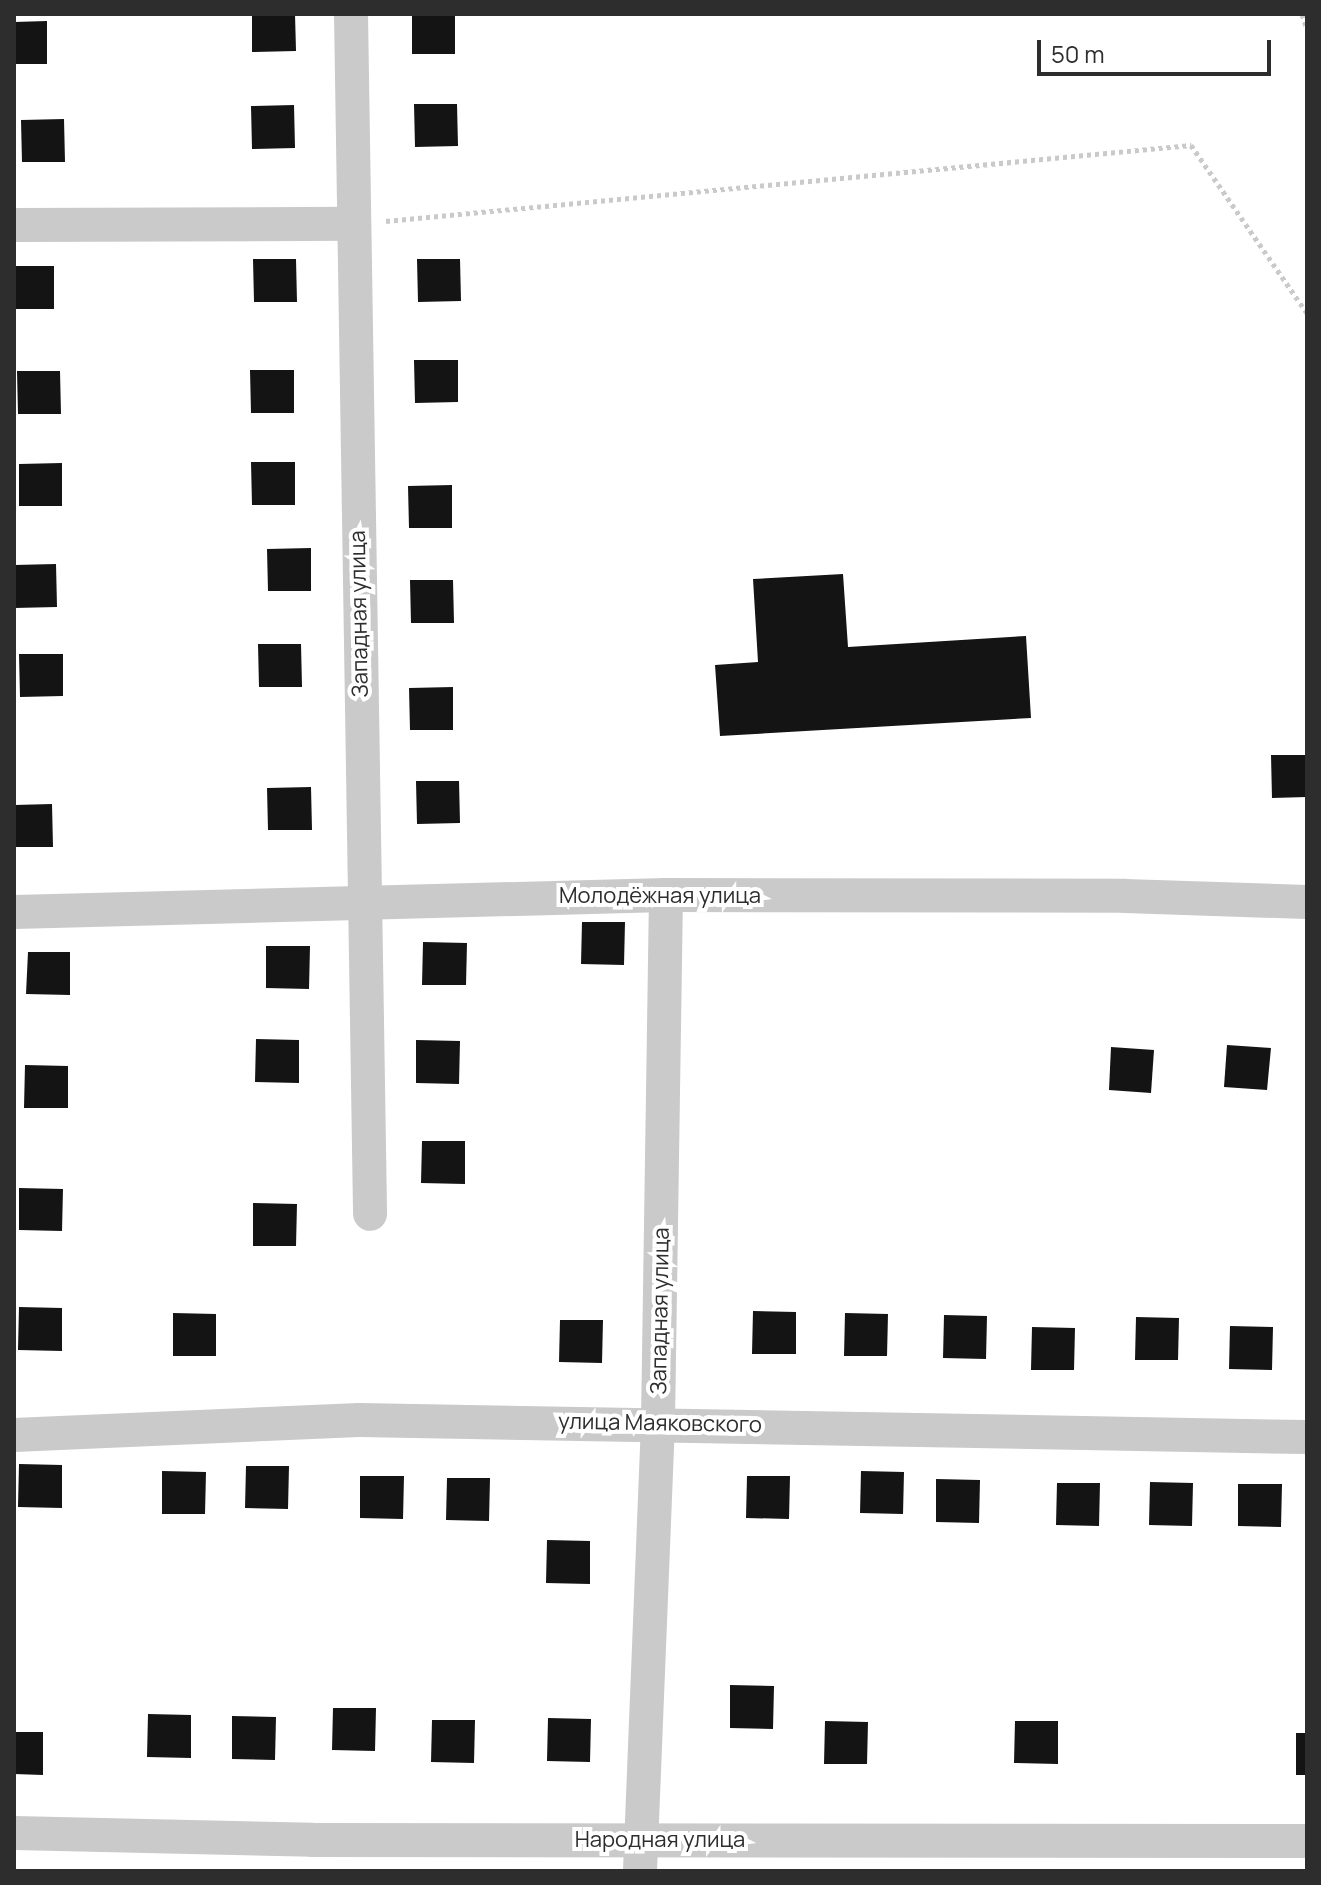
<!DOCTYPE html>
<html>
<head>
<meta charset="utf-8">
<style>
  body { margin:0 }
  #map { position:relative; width:1321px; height:1885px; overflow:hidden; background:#fff; font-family:Manrope,sans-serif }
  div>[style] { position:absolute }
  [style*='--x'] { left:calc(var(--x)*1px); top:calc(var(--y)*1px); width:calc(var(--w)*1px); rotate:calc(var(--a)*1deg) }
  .building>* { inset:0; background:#141414 }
  .path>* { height:5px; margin-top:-2.5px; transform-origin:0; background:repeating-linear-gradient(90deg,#cacaca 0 4px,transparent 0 8px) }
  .minor>* { height:34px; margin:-17px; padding:0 17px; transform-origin:17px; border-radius:17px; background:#cacaca }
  span { translate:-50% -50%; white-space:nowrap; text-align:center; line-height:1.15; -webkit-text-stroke:8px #fff; paint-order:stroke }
  .street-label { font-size:22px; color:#2d2d2d }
  .frame { position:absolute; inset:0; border:16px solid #2d2d2d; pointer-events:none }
  .scale { position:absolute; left:1037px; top:40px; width:234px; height:36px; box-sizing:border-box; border:4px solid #2d2d2d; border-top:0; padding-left:10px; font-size:24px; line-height:28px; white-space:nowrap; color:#2d2d2d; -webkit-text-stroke:6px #fff; paint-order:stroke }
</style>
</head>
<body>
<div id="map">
  <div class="building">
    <i style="clip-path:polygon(252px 14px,295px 14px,296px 51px,252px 52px)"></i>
    <i style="clip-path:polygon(412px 14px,455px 14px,455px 54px,412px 54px)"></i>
    <i style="clip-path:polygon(47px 21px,47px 64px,14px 64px,14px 22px)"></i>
    <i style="clip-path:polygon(414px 104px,457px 104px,458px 146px,415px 147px)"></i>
    <i style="clip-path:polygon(294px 105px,295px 148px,252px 149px,251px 106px)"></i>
    <i style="clip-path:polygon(64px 119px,65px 162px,22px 162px,21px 120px)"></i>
    <i style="clip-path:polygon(253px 259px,296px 259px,297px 302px,254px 302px)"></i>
    <i style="clip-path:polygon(417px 259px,460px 259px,461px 301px,418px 302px)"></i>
    <i style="clip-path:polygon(14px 266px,54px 266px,54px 309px,14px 309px)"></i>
    <i style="clip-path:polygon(414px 360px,458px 360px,458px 402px,415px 403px)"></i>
    <i style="clip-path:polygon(250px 370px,294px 370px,294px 413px,251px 413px)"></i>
    <i style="clip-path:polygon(17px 371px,60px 371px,61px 414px,18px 414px)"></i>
    <i style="clip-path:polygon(251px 462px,295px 462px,295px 505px,252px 505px)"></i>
    <i style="clip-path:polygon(62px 463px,62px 506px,19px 506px,19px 464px)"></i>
    <i style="clip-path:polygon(452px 485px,452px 528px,409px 528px,408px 486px)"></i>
    <i style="clip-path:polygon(311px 548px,311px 591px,268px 591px,267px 549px)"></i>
    <i style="clip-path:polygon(56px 564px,57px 607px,14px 608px,14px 565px)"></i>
    <i style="clip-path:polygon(843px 574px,848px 647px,1026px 636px,1031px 718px,720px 736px,715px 665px,758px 662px,753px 579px)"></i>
    <i style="clip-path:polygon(410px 580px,453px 580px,454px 623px,411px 623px)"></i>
    <i style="clip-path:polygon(258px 644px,301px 644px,302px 687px,259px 687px)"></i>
    <i style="clip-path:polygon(19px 654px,63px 654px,63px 696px,20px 697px)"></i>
    <i style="clip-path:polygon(453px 687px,453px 730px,410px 730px,409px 688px)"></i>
    <i style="clip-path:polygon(1271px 755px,1307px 755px,1307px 797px,1272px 798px)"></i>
    <i style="clip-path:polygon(416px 781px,459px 781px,460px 823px,417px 824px)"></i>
    <i style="clip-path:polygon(311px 787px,312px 830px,268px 830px,267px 788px)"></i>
    <i style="clip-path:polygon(52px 804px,53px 847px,14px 847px,14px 805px)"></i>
    <i style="clip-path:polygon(582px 922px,625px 922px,624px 965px,581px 964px)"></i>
    <i style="clip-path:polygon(423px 942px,467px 943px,466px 985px,422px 985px)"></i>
    <i style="clip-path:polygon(266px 946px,310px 946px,309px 989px,266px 988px)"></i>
    <i style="clip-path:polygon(28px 952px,70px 952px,70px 995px,26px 994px)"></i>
    <i style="clip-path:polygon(256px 1039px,299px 1040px,299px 1083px,255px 1082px)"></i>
    <i style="clip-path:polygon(416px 1040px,460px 1041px,459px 1084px,416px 1083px)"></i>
    <i style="clip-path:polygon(1227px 1045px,1271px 1048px,1267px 1090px,1224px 1087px)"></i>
    <i style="clip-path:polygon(1111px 1047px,1154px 1050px,1151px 1093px,1109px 1090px)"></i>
    <i style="clip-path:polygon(25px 1065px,68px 1066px,68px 1108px,24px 1108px)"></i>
    <i style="clip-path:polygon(422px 1141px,465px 1141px,465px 1184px,421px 1183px)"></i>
    <i style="clip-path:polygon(19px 1188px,63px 1189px,62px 1231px,19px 1230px)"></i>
    <i style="clip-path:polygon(253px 1203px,297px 1204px,296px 1246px,253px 1246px)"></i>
    <i style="clip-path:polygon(19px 1307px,62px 1308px,62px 1351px,18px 1350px)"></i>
    <i style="clip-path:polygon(753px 1311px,796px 1312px,796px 1354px,752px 1354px)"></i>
    <i style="clip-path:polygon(173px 1313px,216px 1314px,216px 1356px,173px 1356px)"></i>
    <i style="clip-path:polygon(845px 1313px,888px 1314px,887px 1356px,844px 1356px)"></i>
    <i style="clip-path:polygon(944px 1315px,987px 1316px,986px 1359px,943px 1358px)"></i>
    <i style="clip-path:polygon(1136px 1317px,1179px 1318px,1178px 1360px,1135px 1360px)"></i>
    <i style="clip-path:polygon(560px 1320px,603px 1320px,602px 1363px,559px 1362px)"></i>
    <i style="clip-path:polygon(1230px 1326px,1273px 1327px,1272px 1370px,1229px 1369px)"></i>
    <i style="clip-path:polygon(1032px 1327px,1075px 1328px,1074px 1370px,1031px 1370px)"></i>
    <i style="clip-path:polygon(19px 1464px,62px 1465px,62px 1508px,18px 1507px)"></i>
    <i style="clip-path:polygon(246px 1466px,289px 1466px,288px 1509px,245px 1508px)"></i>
    <i style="clip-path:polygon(162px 1471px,206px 1472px,205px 1514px,162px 1514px)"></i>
    <i style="clip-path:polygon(861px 1471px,904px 1472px,903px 1514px,860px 1513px)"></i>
    <i style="clip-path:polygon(360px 1476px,404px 1476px,403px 1519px,360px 1518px)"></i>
    <i style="clip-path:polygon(747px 1476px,790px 1476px,789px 1519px,746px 1518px)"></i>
    <i style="clip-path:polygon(447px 1478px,490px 1478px,489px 1521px,446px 1520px)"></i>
    <i style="clip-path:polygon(936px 1479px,980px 1480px,979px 1523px,936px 1522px)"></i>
    <i style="clip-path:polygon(1150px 1482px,1193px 1483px,1192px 1526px,1149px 1525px)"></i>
    <i style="clip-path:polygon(1057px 1483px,1100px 1483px,1099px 1526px,1056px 1525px)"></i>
    <i style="clip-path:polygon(1238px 1484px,1282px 1484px,1281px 1527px,1238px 1526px)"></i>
    <i style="clip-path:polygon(547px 1540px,590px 1541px,590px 1584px,546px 1583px)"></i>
    <i style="clip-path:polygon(730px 1685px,774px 1686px,773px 1729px,730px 1728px)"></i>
    <i style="clip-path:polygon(333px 1708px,376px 1708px,375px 1751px,332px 1750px)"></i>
    <i style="clip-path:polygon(148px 1714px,191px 1715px,191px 1758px,147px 1757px)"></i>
    <i style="clip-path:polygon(232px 1716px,276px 1717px,275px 1760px,232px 1759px)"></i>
    <i style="clip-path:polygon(548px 1718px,591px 1719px,590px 1762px,547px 1761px)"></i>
    <i style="clip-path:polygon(432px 1720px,475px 1720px,474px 1763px,431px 1762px)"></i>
    <i style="clip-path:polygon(825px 1721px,868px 1722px,867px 1764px,824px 1764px)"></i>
    <i style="clip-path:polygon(1015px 1721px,1058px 1721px,1058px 1764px,1014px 1763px)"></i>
    <i style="clip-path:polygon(14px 1732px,43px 1732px,43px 1775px,14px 1774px)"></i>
    <i style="clip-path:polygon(1296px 1733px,1307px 1733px,1307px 1775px,1296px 1775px)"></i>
  </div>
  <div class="path">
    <i style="--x:1302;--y:14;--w:16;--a:72"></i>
    <i style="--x:386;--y:221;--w:809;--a:-5.39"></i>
    <i style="--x:1191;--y:145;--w:204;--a:55.4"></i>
  </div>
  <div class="minor">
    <i style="--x:351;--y:14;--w:1200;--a:89.09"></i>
    <i style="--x:14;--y:225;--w:339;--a:-0.2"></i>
    <i style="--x:14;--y:912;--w:652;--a:-1.49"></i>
    <i style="--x:666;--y:895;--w:459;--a:0.1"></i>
    <i style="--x:1125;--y:896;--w:182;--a:1.9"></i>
    <i style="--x:14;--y:1435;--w:345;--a:-2.5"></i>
    <i style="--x:359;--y:1420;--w:948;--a:1.03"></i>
    <i style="--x:14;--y:1833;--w:299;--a:1.3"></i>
    <i style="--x:313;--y:1840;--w:994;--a:0.06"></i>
    <i style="--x:640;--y:1871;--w:449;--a:-87.7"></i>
    <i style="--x:658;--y:1422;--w:527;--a:-89.13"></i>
  </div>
  <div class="street-label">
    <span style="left:359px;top:614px;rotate:-91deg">Западная улица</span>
    <span style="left:660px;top:896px">Молодёжная улица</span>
    <span style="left:660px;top:1311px;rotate:-89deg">Западная улица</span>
    <span style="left:660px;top:1423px;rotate:1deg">улица Маяковского</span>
    <span style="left:660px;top:1840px">Народная улица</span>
  </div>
  <div class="frame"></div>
  <div class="scale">50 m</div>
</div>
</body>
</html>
